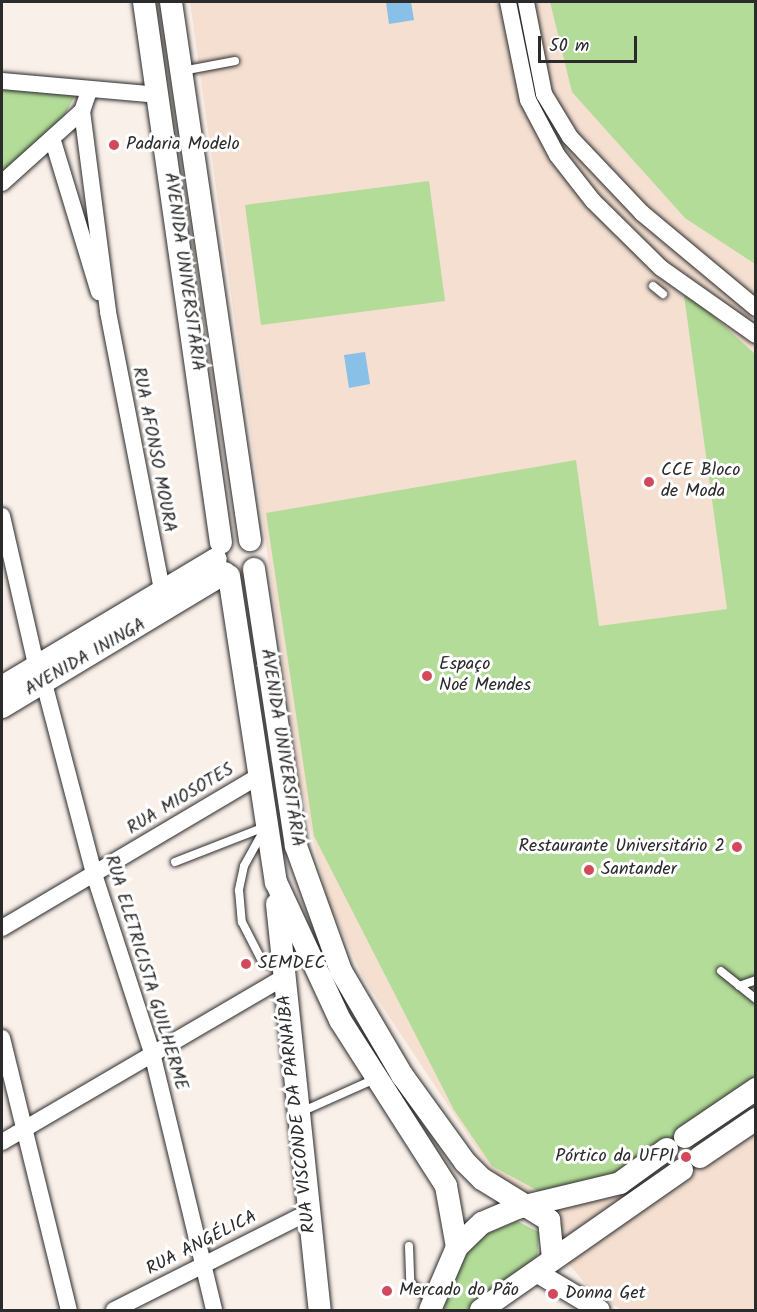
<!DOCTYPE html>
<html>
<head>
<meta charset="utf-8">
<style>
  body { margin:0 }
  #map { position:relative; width:757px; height:1312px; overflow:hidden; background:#faf0ea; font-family:Kalam,sans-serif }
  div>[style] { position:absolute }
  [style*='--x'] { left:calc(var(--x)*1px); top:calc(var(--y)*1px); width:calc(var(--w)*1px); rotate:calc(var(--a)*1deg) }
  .built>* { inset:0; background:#f4dfd1 }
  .green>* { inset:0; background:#b3dc98 }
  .water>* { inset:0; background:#88c0e7 }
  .roads { filter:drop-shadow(0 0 2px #2b2b2b) drop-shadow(0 0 2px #2b2b2b) }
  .service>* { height:8px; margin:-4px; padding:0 4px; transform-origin:4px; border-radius:4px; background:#fff }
  .minor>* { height:16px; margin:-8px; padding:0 8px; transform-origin:8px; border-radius:8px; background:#fff }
  .tertiary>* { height:20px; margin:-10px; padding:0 10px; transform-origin:10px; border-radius:10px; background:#fff }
  .secondary>* { height:22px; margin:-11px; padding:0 11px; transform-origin:11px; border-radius:11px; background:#fff }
  .dots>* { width:16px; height:16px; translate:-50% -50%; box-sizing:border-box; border:3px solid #fff; border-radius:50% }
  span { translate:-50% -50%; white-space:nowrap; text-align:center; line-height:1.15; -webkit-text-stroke:6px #fff; paint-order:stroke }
  .poi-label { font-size:18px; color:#2b2b2b }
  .left { translate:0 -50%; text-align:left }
  .right { translate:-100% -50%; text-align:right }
  .street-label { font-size:18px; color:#2b2b2b }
  .frame { position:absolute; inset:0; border:3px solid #2b2b2b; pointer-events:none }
  .scale { position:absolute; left:538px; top:36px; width:99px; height:27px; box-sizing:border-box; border:3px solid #2b2b2b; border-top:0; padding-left:8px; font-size:18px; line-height:21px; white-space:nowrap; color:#2b2b2b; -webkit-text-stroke:4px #fff; paint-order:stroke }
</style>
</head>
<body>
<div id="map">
  <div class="built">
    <i style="clip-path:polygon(190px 2px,755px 2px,755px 1310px,622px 1310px,591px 1291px,481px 1155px,364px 979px,328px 902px,300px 786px)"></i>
  </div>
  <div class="green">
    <i style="clip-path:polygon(550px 2px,755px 2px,755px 264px,685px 218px,572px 92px)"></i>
    <i style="clip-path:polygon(2px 84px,76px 94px,51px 140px,2px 181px)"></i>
    <i style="clip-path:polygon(429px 181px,445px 301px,261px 325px,245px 205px)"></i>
    <i style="clip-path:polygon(683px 288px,755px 354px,755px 1085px,627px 1171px,544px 1194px,492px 1166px,454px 1110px,314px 836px,266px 513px,576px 460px,599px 626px,727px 609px)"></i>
    <i style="clip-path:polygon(517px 1221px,539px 1232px,537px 1258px,467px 1310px,435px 1310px,473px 1240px)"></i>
  </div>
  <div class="water">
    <i style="clip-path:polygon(386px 2px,411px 2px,414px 20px,389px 24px)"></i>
    <i style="clip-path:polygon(365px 352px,370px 384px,349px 388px,344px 355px)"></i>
  </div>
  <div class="roads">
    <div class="service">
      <i style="--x:182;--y:71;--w:54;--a:-10.7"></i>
      <i style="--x:653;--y:286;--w:13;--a:39"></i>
      <i style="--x:264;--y:830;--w:41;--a:119.1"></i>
      <i style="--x:244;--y:866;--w:25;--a:102"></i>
      <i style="--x:239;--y:890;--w:32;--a:85"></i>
      <i style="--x:242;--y:922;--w:44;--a:62.9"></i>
      <i style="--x:262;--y:961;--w:22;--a:22"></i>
      <i style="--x:175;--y:862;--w:97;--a:-21.3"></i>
      <i style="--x:721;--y:971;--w:45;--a:38.7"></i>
      <i style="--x:739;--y:986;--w:18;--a:-19"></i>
      <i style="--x:301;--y:1112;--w:83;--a:-24.1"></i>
      <i style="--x:409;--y:1246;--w:37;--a:88"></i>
      <i style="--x:410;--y:1283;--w:28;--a:38"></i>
    </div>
    <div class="minor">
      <i style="--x:508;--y:2;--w:100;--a:78.5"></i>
      <i style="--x:528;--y:100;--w:62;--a:62.2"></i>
      <i style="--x:557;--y:155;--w:58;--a:52"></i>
      <i style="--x:593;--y:201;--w:95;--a:44.6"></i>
      <i style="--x:661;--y:268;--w:116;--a:35.2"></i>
      <i style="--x:526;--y:2;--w:94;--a:78.9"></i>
      <i style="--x:544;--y:94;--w:50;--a:58.8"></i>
      <i style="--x:570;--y:137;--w:105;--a:46.5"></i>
      <i style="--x:642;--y:213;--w:148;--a:39.8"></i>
      <i style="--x:2;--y:81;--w:158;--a:5.1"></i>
      <i style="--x:89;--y:91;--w:21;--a:109"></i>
      <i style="--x:82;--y:111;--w:203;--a:82.6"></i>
      <i style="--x:108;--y:312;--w:288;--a:79"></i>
      <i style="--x:53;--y:141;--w:158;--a:73.1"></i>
      <i style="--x:2;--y:183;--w:108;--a:-42"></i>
      <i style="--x:2;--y:516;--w:153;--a:77.1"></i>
      <i style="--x:44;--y:683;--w:197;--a:75.3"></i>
      <i style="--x:94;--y:874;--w:188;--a:72"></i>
      <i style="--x:152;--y:1053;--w:264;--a:76.4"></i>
      <i style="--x:2;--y:928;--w:295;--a:-30.6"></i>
      <i style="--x:2;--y:1038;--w:280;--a:76.2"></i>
      <i style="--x:2;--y:1142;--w:325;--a:-30.3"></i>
      <i style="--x:114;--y:1310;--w:216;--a:-26.7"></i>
    </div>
    <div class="tertiary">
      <i style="--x:536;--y:1272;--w:74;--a:30.7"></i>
    </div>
    <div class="secondary">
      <i style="--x:144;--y:2;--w:546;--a:81.9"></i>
      <i style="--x:171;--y:2;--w:544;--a:81.65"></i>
      <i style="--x:254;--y:569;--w:280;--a:81.4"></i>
      <i style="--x:296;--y:846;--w:133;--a:70.2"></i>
      <i style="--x:341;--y:971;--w:121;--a:59.6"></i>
      <i style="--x:402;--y:1075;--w:107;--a:54.1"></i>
      <i style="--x:465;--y:1162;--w:24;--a:45"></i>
      <i style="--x:482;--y:1179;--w:79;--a:31.5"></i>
      <i style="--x:549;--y:1220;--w:39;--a:84"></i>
      <i style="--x:229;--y:576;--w:310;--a:81.3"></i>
      <i style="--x:276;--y:882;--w:152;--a:65.1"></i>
      <i style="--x:340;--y:1020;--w:197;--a:57.4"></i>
      <i style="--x:446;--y:1186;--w:62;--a:79.8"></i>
      <i style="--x:2;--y:687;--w:249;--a:-30.9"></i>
      <i style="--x:2;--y:707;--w:260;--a:-31"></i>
      <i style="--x:277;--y:904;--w:408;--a:84"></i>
      <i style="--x:685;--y:1137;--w:86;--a:-34.1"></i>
      <i style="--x:700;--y:1157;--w:68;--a:-34.2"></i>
      <i style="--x:430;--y:1310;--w:69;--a:-66.8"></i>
      <i style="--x:457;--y:1247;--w:35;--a:-44"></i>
      <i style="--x:482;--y:1223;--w:38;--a:-23"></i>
      <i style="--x:517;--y:1208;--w:106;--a:-13.6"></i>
      <i style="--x:620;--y:1183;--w:58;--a:-35.9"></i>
      <i style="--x:481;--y:1310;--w:245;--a:-34.9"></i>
    </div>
  </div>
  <div class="dots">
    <i style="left:114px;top:145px;background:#d1495b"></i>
    <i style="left:649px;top:482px;background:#d1495b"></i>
    <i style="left:427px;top:676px;background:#d1495b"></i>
    <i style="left:737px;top:847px;background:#d1495b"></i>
    <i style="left:589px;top:870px;background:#d1495b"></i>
    <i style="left:246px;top:964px;background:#d1495b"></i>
    <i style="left:686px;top:1157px;background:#d1495b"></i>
    <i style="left:387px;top:1291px;background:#d1495b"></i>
    <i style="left:553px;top:1294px;background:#d1495b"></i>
  </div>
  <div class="poi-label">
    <span class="left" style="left:126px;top:145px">Padaria Modelo</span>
    <span class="left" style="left:661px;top:482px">CCE Bloco<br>de Moda</span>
    <span class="left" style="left:439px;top:676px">Espaço<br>Noé Mendes</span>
    <span class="right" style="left:725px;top:847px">Restaurante Universitário 2</span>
    <span class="left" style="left:601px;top:870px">Santander</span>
    <span class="left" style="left:258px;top:964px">SEMDEC</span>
    <span class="right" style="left:674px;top:1157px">Pórtico da UFPI</span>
    <span class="left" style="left:399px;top:1291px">Mercado do Pão</span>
    <span class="left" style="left:565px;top:1294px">Donna Get</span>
  </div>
  <div class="street-label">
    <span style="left:183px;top:272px;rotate:82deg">AVENIDA UNIVERSITÁRIA</span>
    <span style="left:153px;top:450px;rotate:79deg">RUA AFONSO MOURA</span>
    <span style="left:86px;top:658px;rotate:-30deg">AVENIDA ININGA</span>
    <span style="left:281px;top:748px;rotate:81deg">AVENIDA UNIVERSITÁRIA</span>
    <span style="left:181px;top:800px;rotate:-31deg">RUA MIOSOTES</span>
    <span style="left:145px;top:973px;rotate:73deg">RUA ELETRICISTA GUILHERME</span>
    <span style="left:298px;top:1114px;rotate:-96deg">RUA VISCONDE DA PARNAÍBA</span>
    <span style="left:202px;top:1244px;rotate:-27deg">RUA ANGÉLICA</span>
  </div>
  <div class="frame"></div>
  <div class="scale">50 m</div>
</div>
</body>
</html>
